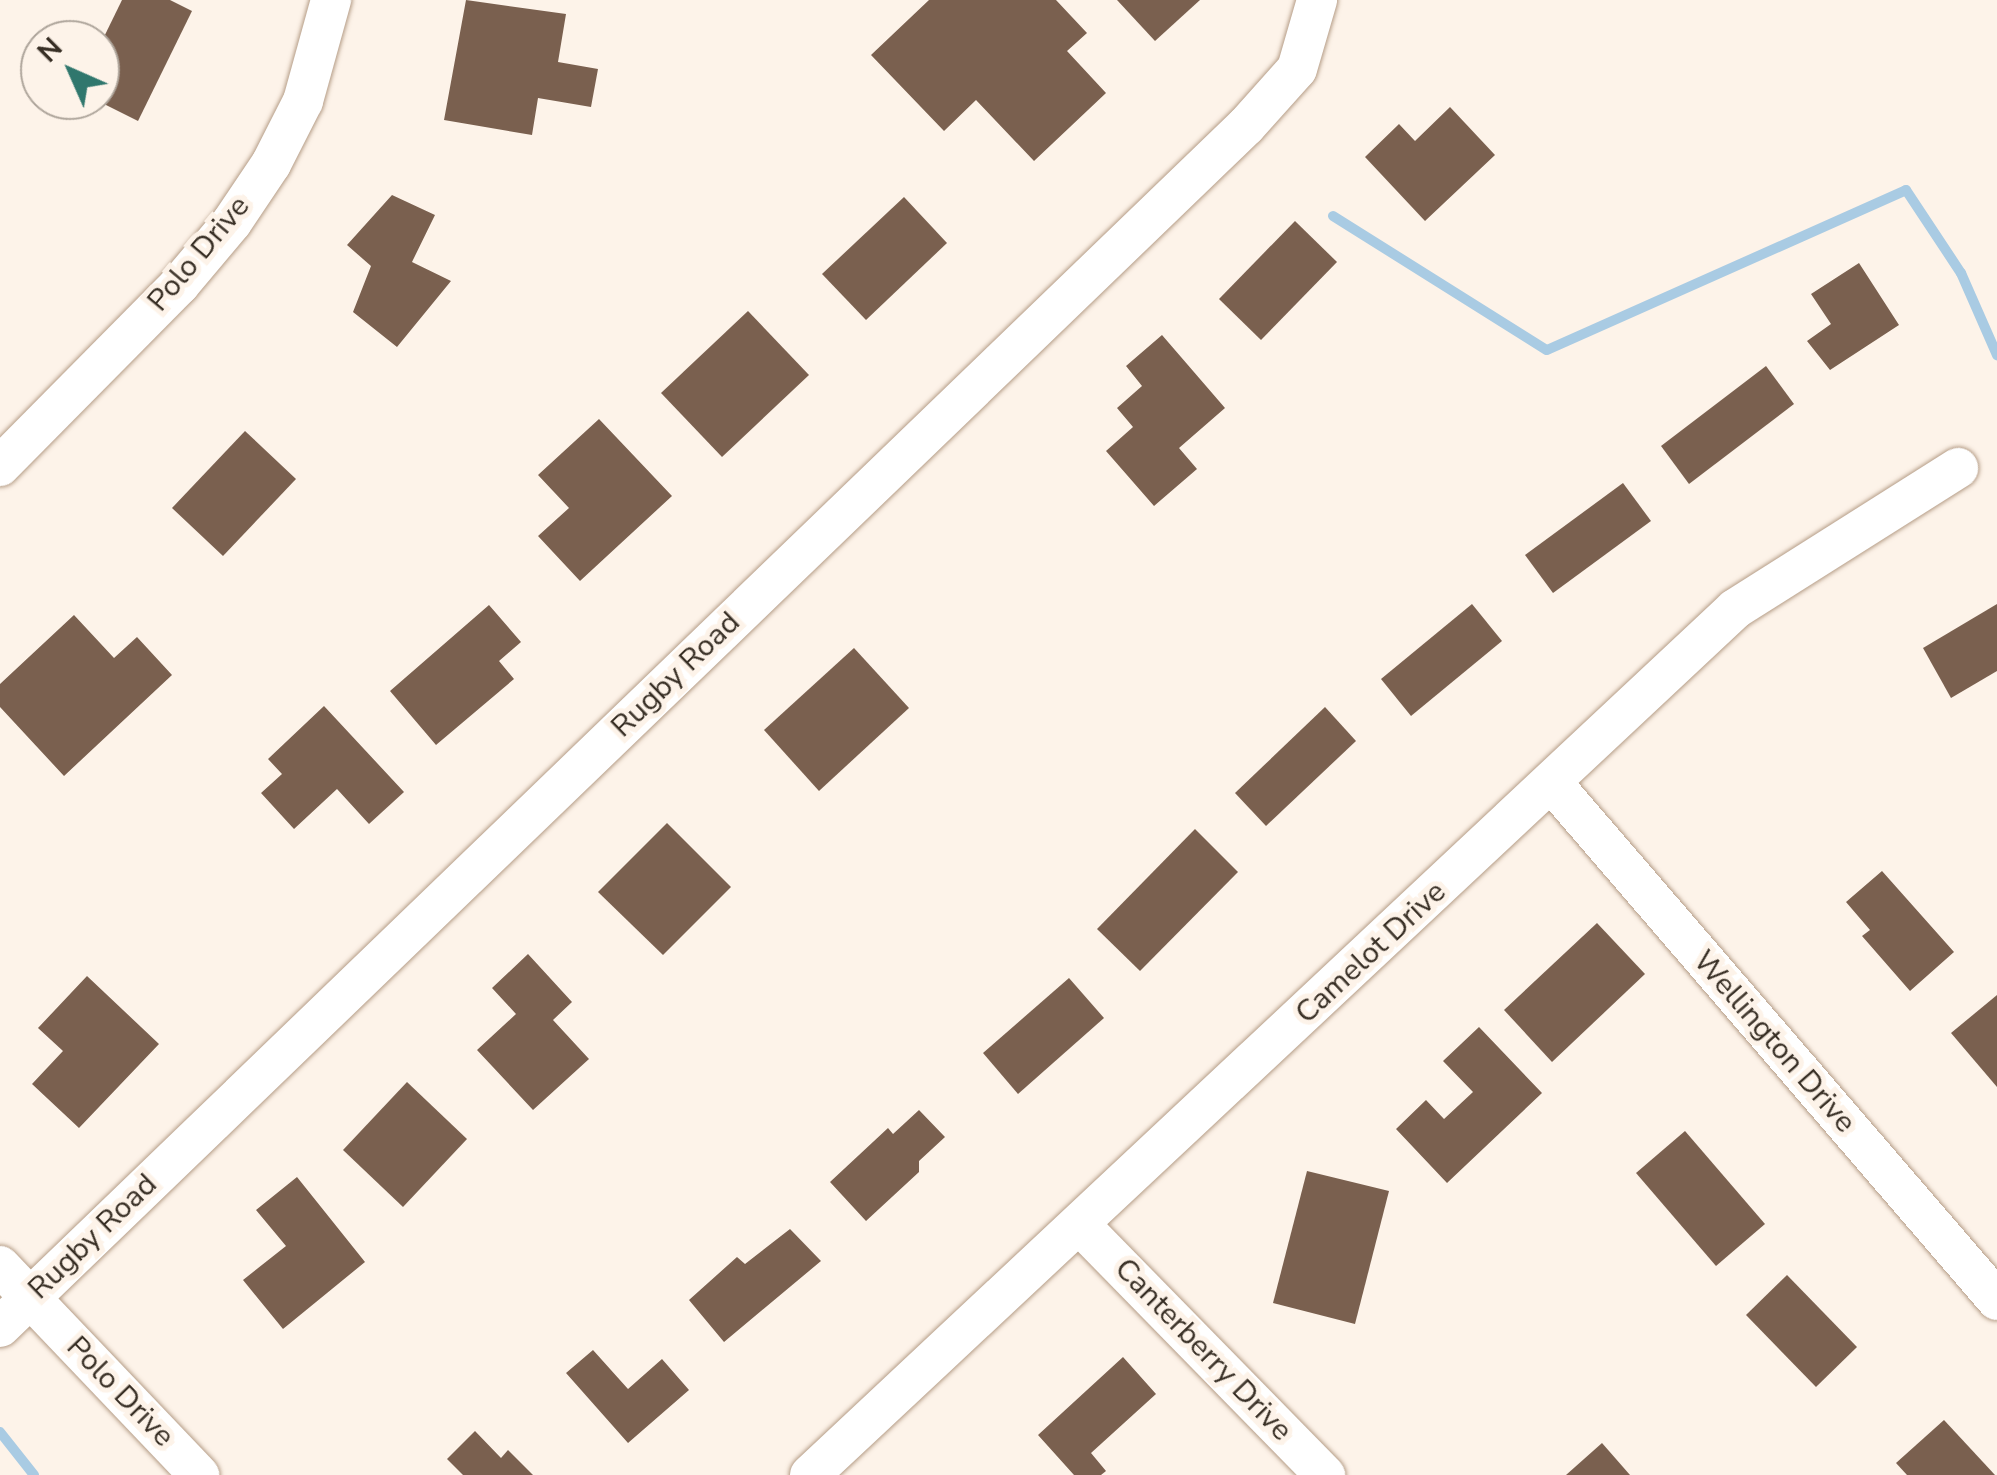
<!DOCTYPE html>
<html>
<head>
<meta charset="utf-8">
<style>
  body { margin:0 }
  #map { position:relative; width:1997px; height:1475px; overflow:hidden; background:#fdf3e9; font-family:"Nunito Sans",sans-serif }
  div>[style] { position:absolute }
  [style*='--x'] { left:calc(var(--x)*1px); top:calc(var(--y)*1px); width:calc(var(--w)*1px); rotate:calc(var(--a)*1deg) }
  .stream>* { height:10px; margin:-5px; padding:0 5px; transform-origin:5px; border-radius:5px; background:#a9cbe3 }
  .building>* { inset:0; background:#7a604f }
  .roads { filter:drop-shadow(0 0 2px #b59d87) drop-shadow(0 0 2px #b59d87) }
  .street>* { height:40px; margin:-20px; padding:0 20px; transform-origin:20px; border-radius:20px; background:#fff }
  span { translate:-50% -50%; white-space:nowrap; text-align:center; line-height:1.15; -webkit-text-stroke:10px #fdf3e9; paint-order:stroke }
  .street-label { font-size:30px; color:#382f25 }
  .north { position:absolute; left:20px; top:20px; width:100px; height:100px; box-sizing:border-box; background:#fdf3e9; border:2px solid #aea59b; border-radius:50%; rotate:315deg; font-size:28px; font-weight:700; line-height:40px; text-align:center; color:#382f25 }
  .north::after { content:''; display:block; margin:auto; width:35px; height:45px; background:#30776d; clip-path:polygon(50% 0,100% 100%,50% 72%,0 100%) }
</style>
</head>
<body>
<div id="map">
  <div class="stream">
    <i style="--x:1333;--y:216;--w:252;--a:32.1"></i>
    <i style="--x:1547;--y:350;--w:393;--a:-24"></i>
    <i style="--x:1906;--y:190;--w:100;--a:56.5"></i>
    <i style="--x:1961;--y:273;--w:90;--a:66.3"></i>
    <i style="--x:0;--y:1432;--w:55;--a:51.7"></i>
  </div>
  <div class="building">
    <i style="clip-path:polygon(122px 0,170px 0,192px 11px,138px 121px,100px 102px,100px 45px)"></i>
    <i style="clip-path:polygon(466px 0,566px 14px,558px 62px,598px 69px,591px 107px,538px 98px,532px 135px,444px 120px)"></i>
    <i style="clip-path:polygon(929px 0,1056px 0,1087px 33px,1067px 51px,1106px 93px,1034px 161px,976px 100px,944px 131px,871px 55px)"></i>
    <i style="clip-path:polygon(1117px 0,1200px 0,1155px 41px)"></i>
    <i style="clip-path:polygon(1450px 107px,1495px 155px,1425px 221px,1365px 157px,1399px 124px,1415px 141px)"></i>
    <i style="clip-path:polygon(392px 195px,435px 215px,412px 262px,451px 281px,397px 347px,353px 312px,371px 266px,347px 245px)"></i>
    <i style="clip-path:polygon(904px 197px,947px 243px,866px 320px,822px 274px)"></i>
    <i style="clip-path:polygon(1295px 221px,1337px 262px,1261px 340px,1219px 299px)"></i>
    <i style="clip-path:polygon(1859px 263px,1899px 325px,1830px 370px,1807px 341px,1831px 324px,1811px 294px)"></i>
    <i style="clip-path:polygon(748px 311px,809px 375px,722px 457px,661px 393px)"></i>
    <i style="clip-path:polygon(1162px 335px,1225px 408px,1179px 448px,1197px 469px,1154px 506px,1106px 451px,1133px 427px,1117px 408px,1142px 386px,1126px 366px)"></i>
    <i style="clip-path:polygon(1766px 366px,1794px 404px,1689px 484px,1661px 446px)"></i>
    <i style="clip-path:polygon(599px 419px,672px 496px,580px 581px,538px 536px,569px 508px,538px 475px)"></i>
    <i style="clip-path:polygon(245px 431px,296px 479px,223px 556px,172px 508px)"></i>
    <i style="clip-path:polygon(1623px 483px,1651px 521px,1553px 593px,1525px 555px)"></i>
    <i style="clip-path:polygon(1472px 604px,1502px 641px,1411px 716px,1381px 679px)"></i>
    <i style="clip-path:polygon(1997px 604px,1997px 671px,1951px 698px,1923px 648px)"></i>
    <i style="clip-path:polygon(489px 605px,521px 642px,499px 661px,514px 679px,436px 745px,390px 691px)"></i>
    <i style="clip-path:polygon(74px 615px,114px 658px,137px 637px,172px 675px,64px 776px,0 707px,0 684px)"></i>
    <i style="clip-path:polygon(854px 648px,909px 708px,819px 791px,764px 730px)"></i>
    <i style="clip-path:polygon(324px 706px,404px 792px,369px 824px,337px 789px,294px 829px,261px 793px,282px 774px,268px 759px)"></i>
    <i style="clip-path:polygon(1325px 707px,1356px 741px,1266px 826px,1235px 793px)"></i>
    <i style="clip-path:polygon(667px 823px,731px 887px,663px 955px,598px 892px)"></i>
    <i style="clip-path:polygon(1195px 829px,1238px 872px,1140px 971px,1097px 929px)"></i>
    <i style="clip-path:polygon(1882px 871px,1954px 952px,1910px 991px,1862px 936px,1870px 930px,1846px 902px)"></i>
    <i style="clip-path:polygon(1597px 923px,1645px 974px,1552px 1062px,1504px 1010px)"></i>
    <i style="clip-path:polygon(528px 954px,572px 1002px,553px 1020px,589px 1059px,533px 1110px,477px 1050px,516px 1014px,492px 988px)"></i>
    <i style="clip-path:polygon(87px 976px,159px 1044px,79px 1128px,32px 1084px,63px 1051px,38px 1028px)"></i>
    <i style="clip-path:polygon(1069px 978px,1104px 1018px,1018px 1094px,983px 1053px)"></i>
    <i style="clip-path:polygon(1997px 995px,1997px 1087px,1951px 1033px)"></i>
    <i style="clip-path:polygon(1479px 1027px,1542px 1093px,1447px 1183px,1396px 1129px,1426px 1100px,1444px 1119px,1473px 1092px,1443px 1061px)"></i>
    <i style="clip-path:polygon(407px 1082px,467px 1139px,403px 1207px,343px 1150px)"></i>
    <i style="clip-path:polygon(919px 1110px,945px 1137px,919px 1161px,919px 1172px,866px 1221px,830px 1182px,888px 1128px,893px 1134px)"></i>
    <i style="clip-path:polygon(1685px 1131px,1765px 1224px,1716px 1266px,1636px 1173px)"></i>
    <i style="clip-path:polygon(1307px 1171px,1389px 1191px,1355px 1324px,1273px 1303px)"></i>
    <i style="clip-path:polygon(297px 1177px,365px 1262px,283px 1329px,243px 1280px,286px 1246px,256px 1210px)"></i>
    <i style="clip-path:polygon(790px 1229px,821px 1261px,724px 1342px,689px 1300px,737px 1257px,745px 1264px)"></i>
    <i style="clip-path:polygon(1787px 1275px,1857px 1347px,1816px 1387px,1746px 1315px)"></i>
    <i style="clip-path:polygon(593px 1350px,628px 1389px,662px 1359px,689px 1390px,628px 1443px,566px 1373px)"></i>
    <i style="clip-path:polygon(1123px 1357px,1156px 1394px,1091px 1453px,1106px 1471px,1101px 1475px,1074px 1475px,1038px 1435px)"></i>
    <i style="clip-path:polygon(1944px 1420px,1995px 1475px,1907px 1475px,1896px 1463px)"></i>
    <i style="clip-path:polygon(475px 1431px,501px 1458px,508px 1450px,533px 1475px,463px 1475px,447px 1459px)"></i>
    <i style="clip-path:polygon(1602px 1443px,1630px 1475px,1566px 1475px)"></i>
  </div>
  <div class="roads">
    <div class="street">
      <i style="--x:0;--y:466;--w:255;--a:-45.3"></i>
      <i style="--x:179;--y:285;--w:82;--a:-49.9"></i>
      <i style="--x:232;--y:222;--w:70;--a:-56.1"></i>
      <i style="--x:271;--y:164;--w:71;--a:-63.1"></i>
      <i style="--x:303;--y:101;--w:105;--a:-74.5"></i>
      <i style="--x:1552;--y:783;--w:682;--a:49.28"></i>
      <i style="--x:1081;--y:1226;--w:349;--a:45.6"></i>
      <i style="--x:0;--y:1266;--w:289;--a:46.4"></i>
      <i style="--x:0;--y:1327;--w:1731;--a:-43.95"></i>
      <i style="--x:1246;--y:126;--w:76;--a:-48.2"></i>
      <i style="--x:1297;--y:69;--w:72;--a:-73.8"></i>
      <i style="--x:810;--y:1475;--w:1267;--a:-43.11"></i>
      <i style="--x:1735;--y:609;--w:264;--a:-32.3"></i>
    </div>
  </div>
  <div class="street-label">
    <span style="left:199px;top:254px;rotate:-50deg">Polo Drive</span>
    <span style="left:676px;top:675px;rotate:-44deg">Rugby Road</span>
    <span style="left:1371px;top:953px;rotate:-43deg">Camelot Drive</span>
    <span style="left:1774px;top:1042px;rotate:49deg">Wellington Drive</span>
    <span style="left:93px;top:1237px;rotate:-44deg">Rugby Road</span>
    <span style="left:1203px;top:1350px;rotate:46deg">Canterberry Drive</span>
    <span style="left:120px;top:1392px;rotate:46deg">Polo Drive</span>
  </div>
  <div class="north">N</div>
</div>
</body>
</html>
